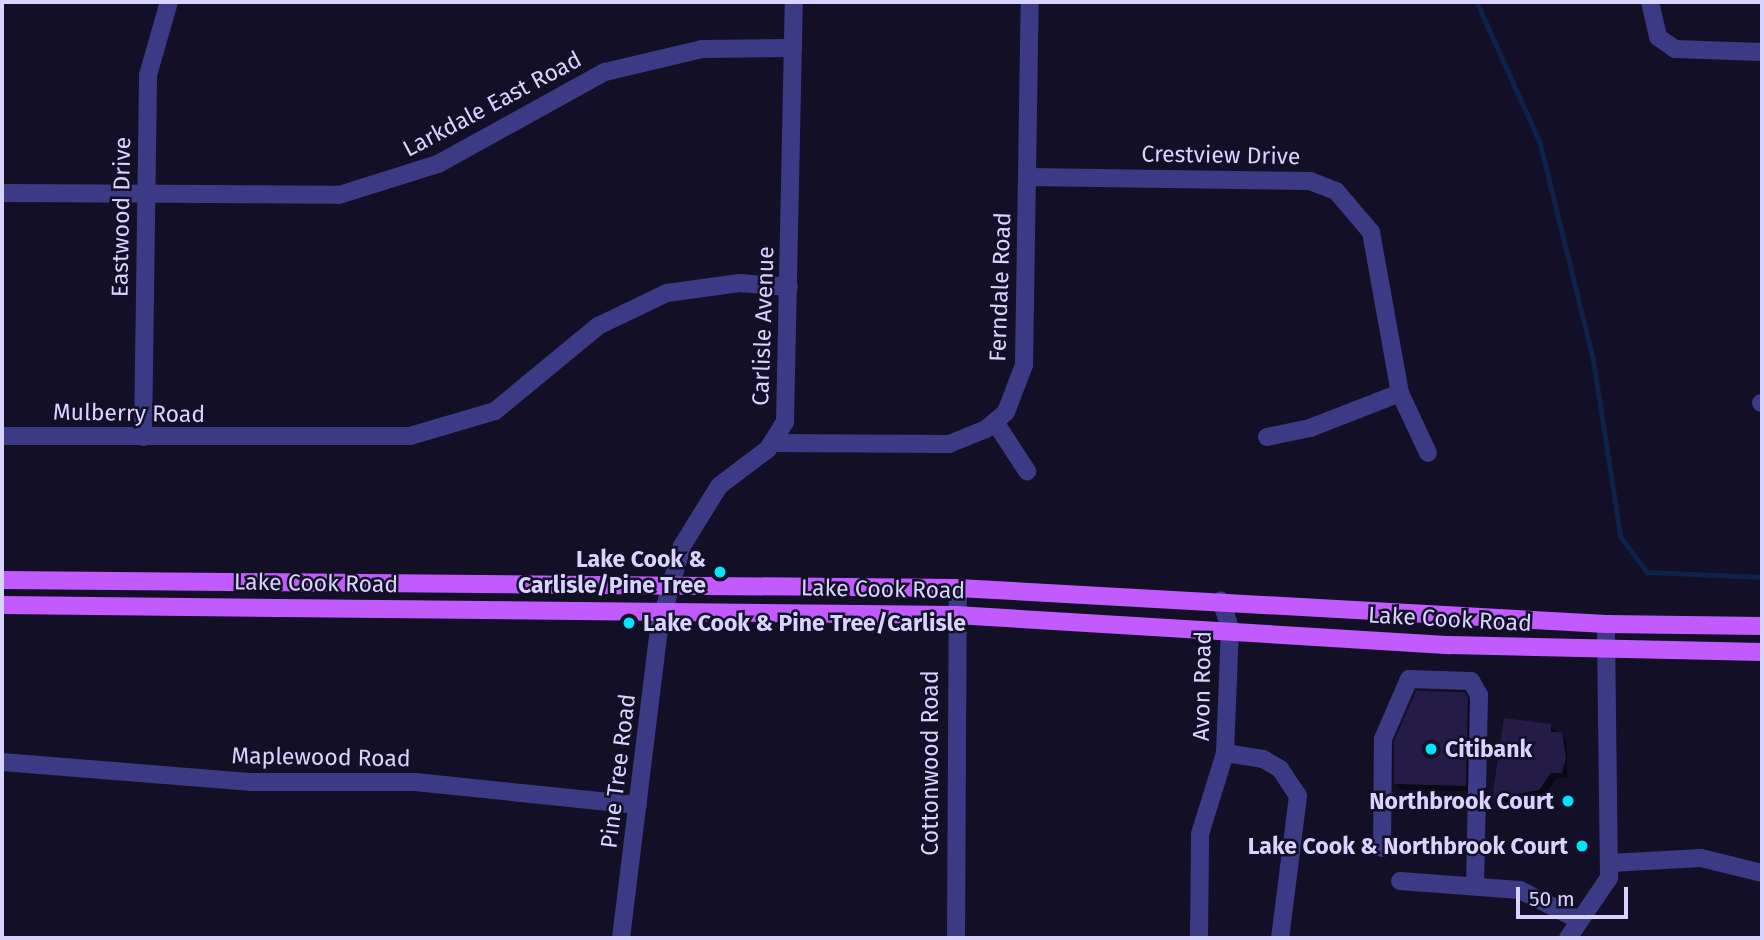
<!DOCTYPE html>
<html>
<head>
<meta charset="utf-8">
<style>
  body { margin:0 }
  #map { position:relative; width:1764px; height:940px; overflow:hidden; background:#130f26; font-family:"Fira Sans",sans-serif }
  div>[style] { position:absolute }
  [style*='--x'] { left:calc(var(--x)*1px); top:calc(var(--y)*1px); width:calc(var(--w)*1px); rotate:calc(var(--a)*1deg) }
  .shadow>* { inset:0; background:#0007 }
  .stream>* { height:4.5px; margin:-2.25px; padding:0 2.25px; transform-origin:2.25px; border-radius:2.25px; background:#0c2248 }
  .building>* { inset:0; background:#241b47 }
  .minor>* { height:18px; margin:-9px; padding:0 9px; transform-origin:9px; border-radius:9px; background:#3d3a85 }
  .major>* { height:18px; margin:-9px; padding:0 9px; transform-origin:9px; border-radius:9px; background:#c25bff }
  .dots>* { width:19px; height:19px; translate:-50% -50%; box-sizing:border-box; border:4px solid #130f26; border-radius:50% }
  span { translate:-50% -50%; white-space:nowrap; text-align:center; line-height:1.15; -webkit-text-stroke:5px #130f26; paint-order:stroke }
  .street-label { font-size:23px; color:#d9d4ff }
  .poi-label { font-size:23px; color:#d9d4ff; font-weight:700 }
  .right { translate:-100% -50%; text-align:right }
  .left { translate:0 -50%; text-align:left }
  .frame { position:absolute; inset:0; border:4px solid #d9d4ff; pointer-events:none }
  .scale { position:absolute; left:1516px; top:887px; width:112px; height:32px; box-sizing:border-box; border:4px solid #d9d4ff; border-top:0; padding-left:9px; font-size:21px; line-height:24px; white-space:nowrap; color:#d9d4ff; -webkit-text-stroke:5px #130f26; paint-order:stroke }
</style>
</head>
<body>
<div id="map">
  <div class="shadow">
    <i style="clip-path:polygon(1464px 694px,1473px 705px,1471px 791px,1402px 790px,1396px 784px)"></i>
    <i style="clip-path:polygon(1505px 720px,1550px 726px,1567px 740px,1567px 778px,1557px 778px,1544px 795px,1499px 804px,1494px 799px)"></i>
  </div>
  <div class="stream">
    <i style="--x:1477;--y:2;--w:154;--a:65.8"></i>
    <i style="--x:1540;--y:142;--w:221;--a:76.2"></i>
    <i style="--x:1593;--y:357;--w:182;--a:81.2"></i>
    <i style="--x:1621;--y:537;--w:44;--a:53.4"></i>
    <i style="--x:1647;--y:572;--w:115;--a:2.5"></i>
  </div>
  <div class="building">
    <i style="clip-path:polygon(1416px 691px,1464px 692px,1468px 698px,1466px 786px,1394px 784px,1394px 741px)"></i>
    <i style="clip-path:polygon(1504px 718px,1551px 724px,1551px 732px,1562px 732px,1566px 758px,1562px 773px,1551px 773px,1539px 790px,1492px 799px)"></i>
  </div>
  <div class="minor">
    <i style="--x:1650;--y:2;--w:36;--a:77"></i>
    <i style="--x:1658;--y:37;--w:21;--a:35"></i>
    <i style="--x:1675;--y:49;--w:87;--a:2"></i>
    <i style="--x:1027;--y:177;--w:283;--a:0.8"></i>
    <i style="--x:1310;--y:181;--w:28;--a:21"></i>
    <i style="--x:1336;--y:191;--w:54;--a:49.5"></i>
    <i style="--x:1371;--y:232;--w:164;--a:79.8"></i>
    <i style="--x:1400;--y:393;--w:66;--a:65"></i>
    <i style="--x:2;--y:193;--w:337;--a:0.3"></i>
    <i style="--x:339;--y:195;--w:104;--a:-17.4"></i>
    <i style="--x:438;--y:164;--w:191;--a:-28.9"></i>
    <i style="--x:605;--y:72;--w:100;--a:-13.3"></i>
    <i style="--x:702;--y:49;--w:91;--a:-0.6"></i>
    <i style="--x:1761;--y:403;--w:1;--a:0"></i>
    <i style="--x:995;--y:422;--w:59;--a:56.9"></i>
    <i style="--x:2;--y:436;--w:408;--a:0"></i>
    <i style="--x:410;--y:436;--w:89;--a:-16.4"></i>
    <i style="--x:495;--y:411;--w:134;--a:-39.5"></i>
    <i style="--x:598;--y:326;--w:76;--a:-25.6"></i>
    <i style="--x:667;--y:293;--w:73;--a:-7.9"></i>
    <i style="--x:739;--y:283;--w:50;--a:4.6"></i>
    <i style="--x:143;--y:437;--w:362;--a:-89.2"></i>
    <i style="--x:148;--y:75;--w:76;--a:-74"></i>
    <i style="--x:1267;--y:437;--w:44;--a:-11.8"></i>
    <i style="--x:1310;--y:428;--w:97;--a:-21.3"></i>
    <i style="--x:773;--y:443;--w:176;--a:0.3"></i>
    <i style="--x:949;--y:444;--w:40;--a:-22"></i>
    <i style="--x:986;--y:429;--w:26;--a:-40"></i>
    <i style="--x:1006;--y:412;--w:50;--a:-69"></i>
    <i style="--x:1024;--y:365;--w:363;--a:-89.1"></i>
    <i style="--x:1225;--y:753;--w:38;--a:9"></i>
    <i style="--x:1263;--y:759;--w:20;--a:30"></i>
    <i style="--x:1280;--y:769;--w:32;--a:56"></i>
    <i style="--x:1298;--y:796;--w:143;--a:97.2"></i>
    <i style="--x:2;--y:762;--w:251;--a:4.6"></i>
    <i style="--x:252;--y:782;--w:163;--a:0"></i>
    <i style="--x:415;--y:782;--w:224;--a:5.9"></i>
    <i style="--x:1382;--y:848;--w:109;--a:-89.5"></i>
    <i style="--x:1383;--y:739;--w:65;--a:-66.6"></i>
    <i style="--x:1409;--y:679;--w:62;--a:1.8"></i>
    <i style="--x:1471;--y:681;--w:16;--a:60"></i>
    <i style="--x:1479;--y:695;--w:190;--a:91.2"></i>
    <i style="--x:1610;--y:863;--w:91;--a:-3.1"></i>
    <i style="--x:1701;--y:858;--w:63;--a:13.8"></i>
    <i style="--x:1400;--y:881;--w:120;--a:4.3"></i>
    <i style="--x:1520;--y:890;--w:64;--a:27"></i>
    <i style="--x:621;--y:938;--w:312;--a:-83"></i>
    <i style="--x:659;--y:628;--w:85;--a:-74.3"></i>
    <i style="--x:682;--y:546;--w:70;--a:-58.3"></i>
    <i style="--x:719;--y:486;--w:61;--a:-37.1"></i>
    <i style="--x:768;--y:449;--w:32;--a:-58"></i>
    <i style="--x:785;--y:422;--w:420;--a:-88.8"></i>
    <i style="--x:956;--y:938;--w:350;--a:-89.7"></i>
    <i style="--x:1199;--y:938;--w:104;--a:-89.4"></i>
    <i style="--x:1200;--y:834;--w:85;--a:-72.8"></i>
    <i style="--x:1225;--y:753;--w:125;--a:-87.7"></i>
    <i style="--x:1230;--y:628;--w:29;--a:-108"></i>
    <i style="--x:1568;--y:938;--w:73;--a:-55.7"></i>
    <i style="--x:1609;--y:878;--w:254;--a:-90.7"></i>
  </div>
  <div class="major">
    <i style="--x:2;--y:580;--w:956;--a:0.48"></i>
    <i style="--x:958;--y:588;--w:649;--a:3.18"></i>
    <i style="--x:1606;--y:624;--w:156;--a:0.7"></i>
    <i style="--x:2;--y:605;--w:954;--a:0.6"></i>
    <i style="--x:956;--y:615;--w:495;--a:3.5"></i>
    <i style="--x:1450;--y:645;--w:312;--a:1.3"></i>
  </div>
  <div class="dots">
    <i style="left:720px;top:572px;background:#00e5ff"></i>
    <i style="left:629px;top:623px;background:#00e5ff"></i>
    <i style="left:1431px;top:749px;background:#00e5ff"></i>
    <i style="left:1568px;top:801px;background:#00e5ff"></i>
    <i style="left:1582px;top:846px;background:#00e5ff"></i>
  </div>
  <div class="street-label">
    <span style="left:492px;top:104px;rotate:-28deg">Larkdale East Road</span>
    <span style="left:1221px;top:155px;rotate:1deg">Crestview Drive</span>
    <span style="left:121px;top:217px;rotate:-89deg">Eastwood Drive</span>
    <span style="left:1000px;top:287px;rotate:-88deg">Ferndale Road</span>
    <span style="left:763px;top:326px;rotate:-88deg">Carlisle Avenue</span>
    <span style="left:129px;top:413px;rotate:1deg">Mulberry Road</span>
    <span style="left:316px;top:583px;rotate:1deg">Lake Cook Road</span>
    <span style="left:883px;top:589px;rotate:1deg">Lake Cook Road</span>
    <span style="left:1450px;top:619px;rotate:3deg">Lake Cook Road</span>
    <span style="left:1202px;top:686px;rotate:-89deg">Avon Road</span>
    <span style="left:321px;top:757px;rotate:1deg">Maplewood Road</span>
    <span style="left:930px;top:763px;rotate:-90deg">Cottonwood Road</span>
    <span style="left:618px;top:771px;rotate:-83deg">Pine Tree Road</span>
  </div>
  <div class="poi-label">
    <span class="right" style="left:706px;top:572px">Lake Cook &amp;<br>Carlisle/Pine Tree</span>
    <span class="left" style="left:643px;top:623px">Lake Cook &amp; Pine Tree/Carlisle</span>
    <span class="left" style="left:1445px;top:749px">Citibank</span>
    <span class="right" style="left:1554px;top:801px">Northbrook Court</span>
    <span class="right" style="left:1568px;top:846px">Lake Cook &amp; Northbrook Court</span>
  </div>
  <div class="frame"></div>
  <div class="scale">50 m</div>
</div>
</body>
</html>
